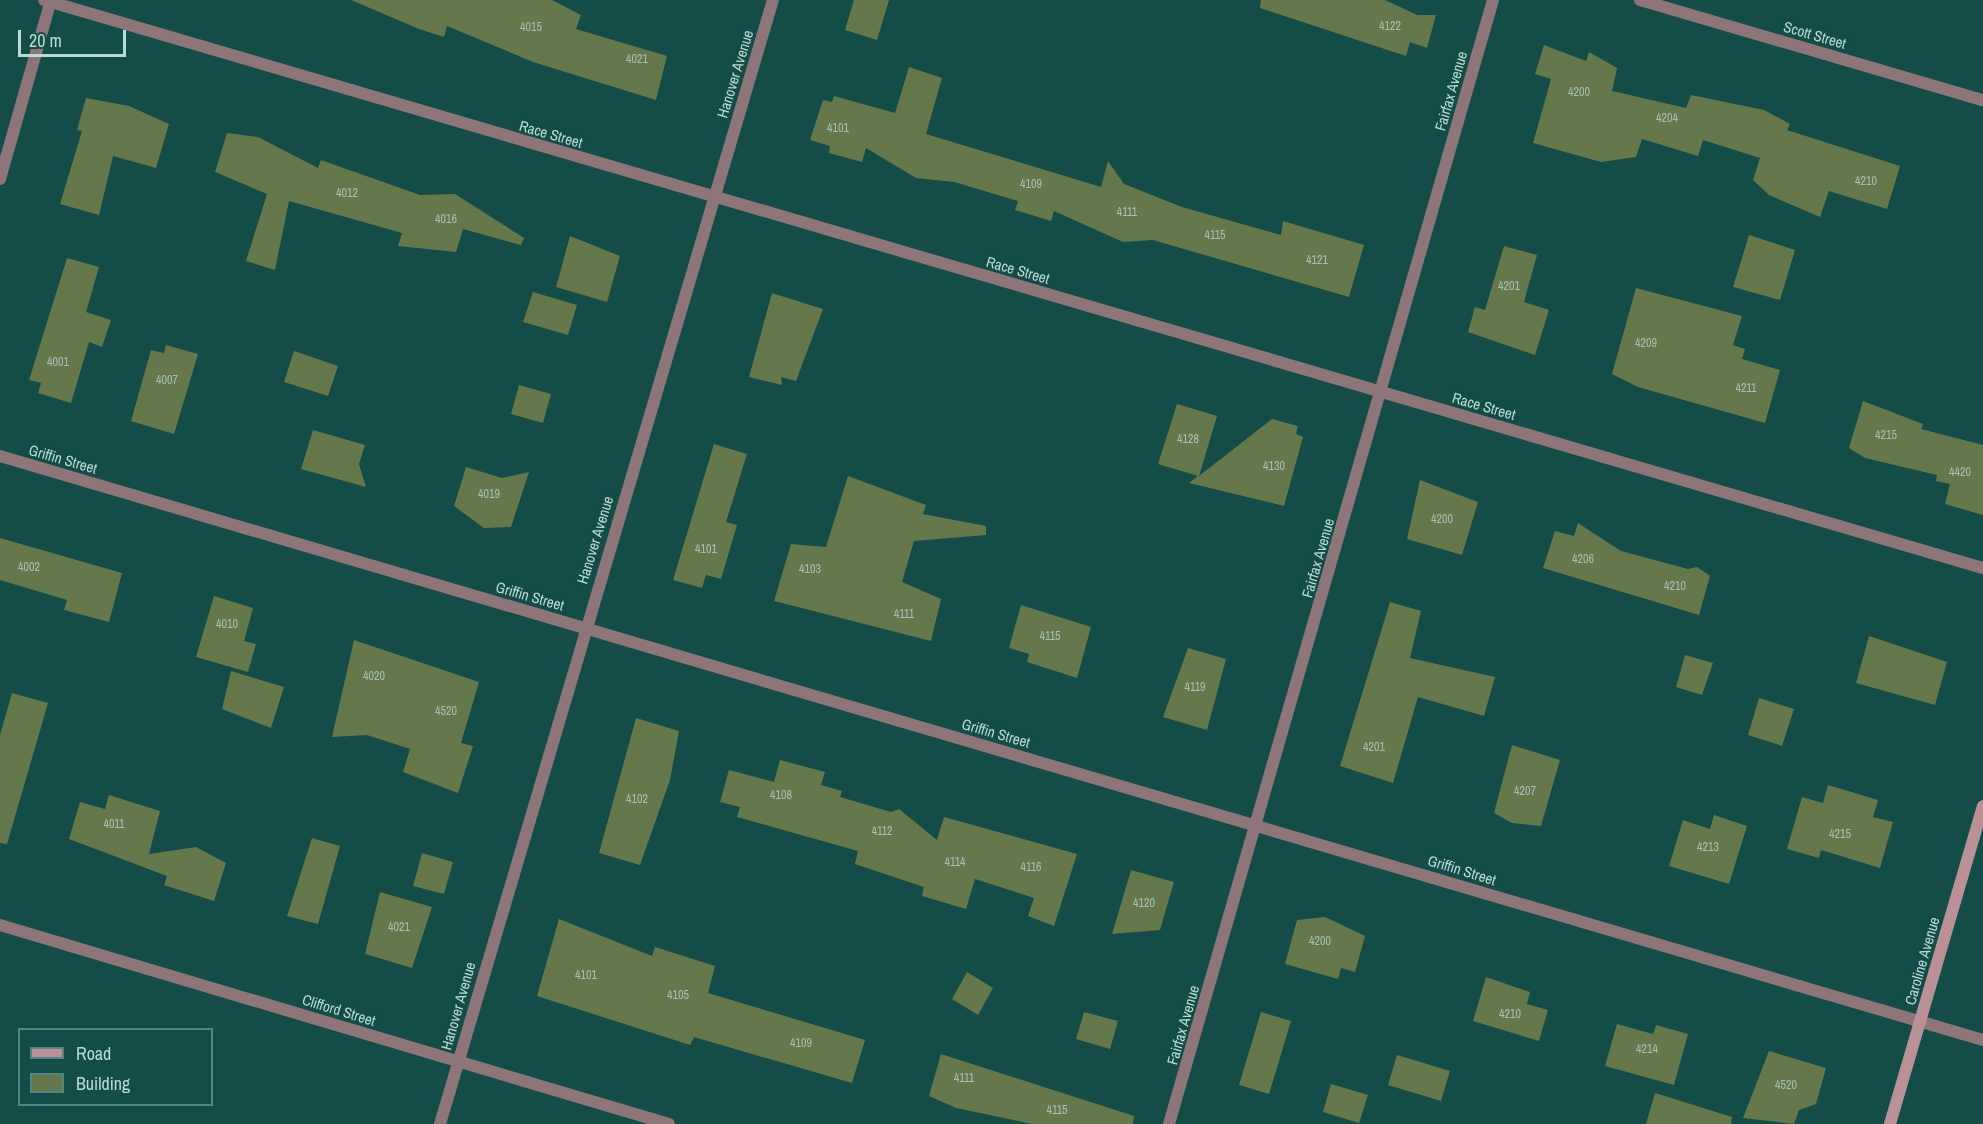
<!DOCTYPE html>
<html>
<head>
<meta charset="utf-8">
<style>
  body { margin:0 }
  #map { position:relative; width:1983px; height:1124px; overflow:hidden; background:#144c47; font-family:"Archivo Narrow",sans-serif }
  div>[style] { position:absolute }
  [style*='--x'] { left:calc(var(--x)*1px); top:calc(var(--y)*1px); width:calc(var(--w)*1px); rotate:calc(var(--a)*1deg) }
  .building>* { inset:0; background:#65784b }
  .street>* { height:12px; margin:-6px; padding:0 6px; transform-origin:6px; border-radius:6px; background:#8e7579 }
  .secondary>* { height:12px; margin:-6px; padding:0 6px; transform-origin:6px; border-radius:6px; background:#b99197 }
  span { translate:-50% -50%; white-space:nowrap; text-align:center; line-height:1.15; -webkit-text-stroke:4.5px #144c47; paint-order:stroke }
  .number-label { font-size:12px; color:#a4c2b4 }
  .number-label span { -webkit-text-stroke-width:0 }
  .street-label { font-size:15px; color:#b9dbd7 }
  .legend { position:absolute; left:18px; top:1028px; width:195px; height:78px; box-sizing:border-box; background:#144c47; border:2px solid #568581; margin:0; padding:8px 10px; list-style:none; font-size:18px; color:#b9dbd7 }
  .legend li { display:flex; align-items:center; gap:12px; height:30px }
  .legend b { width:30px; border:2px solid #568581 }
  .scale { position:absolute; left:18px; top:30px; width:108px; height:27px; box-sizing:border-box; border:3px solid #b9dbd7; border-top:0; padding-left:8px; font-size:18px; line-height:21px; white-space:nowrap; color:#b9dbd7; -webkit-text-stroke:4px #144c47; paint-order:stroke }
</style>
</head>
<body>
<div id="map">
  <div class="building">
    <i style="clip-path:polygon(351px 0,552px 0,581px 15px,576px 29px,667px 56px,656px 100px,533px 62px,447px 26px,444px 37px,419px 29px)"></i>
    <i style="clip-path:polygon(854px 0,889px 0,877px 40px,845px 30px)"></i>
    <i style="clip-path:polygon(1261px 0,1385px 0,1417px 15px,1436px 15px,1427px 48px,1410px 42px,1406px 56px,1260px 8px)"></i>
    <i style="clip-path:polygon(1544px 45px,1586px 61px,1589px 52px,1617px 68px,1612px 91px,1686px 108px,1691px 95px,1764px 110px,1790px 124px,1787px 130px,1900px 166px,1887px 209px,1829px 191px,1820px 217px,1769px 195px,1753px 180px,1760px 158px,1703px 140px,1698px 156px,1642px 139px,1636px 157px,1601px 162px,1533px 143px,1551px 79px,1535px 74px)"></i>
    <i style="clip-path:polygon(909px 67px,942px 78px,926px 134px,1101px 187px,1108px 161px,1124px 184px,1182px 207px,1281px 235px,1283px 221px,1364px 245px,1349px 297px,1153px 240px,1123px 242px,1054px 211px,1051px 221px,1015px 210px,1018px 201px,954px 182px,916px 178px,866px 148px,862px 162px,829px 153px,830px 146px,810px 140px,823px 100px,832px 102px,834px 96px,895px 113px)"></i>
    <i style="clip-path:polygon(86px 98px,129px 106px,169px 124px,156px 168px,113px 156px,99px 215px,60px 204px,82px 131px,77px 130px)"></i>
    <i style="clip-path:polygon(227px 133px,258px 137px,318px 168px,321px 160px,420px 195px,455px 194px,524px 238px,521px 245px,463px 229px,456px 252px,398px 246px,402px 233px,289px 201px,275px 270px,246px 261px,267px 194px,215px 172px)"></i>
    <i style="clip-path:polygon(1749px 235px,1795px 250px,1780px 300px,1733px 287px)"></i>
    <i style="clip-path:polygon(570px 236px,620px 256px,607px 302px,556px 287px)"></i>
    <i style="clip-path:polygon(1504px 246px,1537px 255px,1524px 302px,1549px 310px,1535px 355px,1468px 332px,1475px 307px,1485px 310px)"></i>
    <i style="clip-path:polygon(67px 258px,99px 267px,86px 312px,111px 320px,102px 347px,89px 342px,71px 403px,38px 393px,41px 383px,29px 380px)"></i>
    <i style="clip-path:polygon(1636px 288px,1742px 316px,1733px 345px,1745px 349px,1742px 359px,1780px 370px,1765px 423px,1638px 387px,1612px 374px)"></i>
    <i style="clip-path:polygon(533px 292px,577px 305px,568px 335px,523px 322px)"></i>
    <i style="clip-path:polygon(772px 293px,823px 309px,796px 381px,781px 377px,782px 385px,749px 377px)"></i>
    <i style="clip-path:polygon(166px 345px,198px 354px,174px 434px,131px 421px,151px 350px,164px 353px)"></i>
    <i style="clip-path:polygon(294px 351px,338px 366px,328px 396px,284px 382px)"></i>
    <i style="clip-path:polygon(519px 385px,551px 394px,543px 423px,511px 414px)"></i>
    <i style="clip-path:polygon(1863px 401px,1923px 424px,1921px 429px,1983px 445px,1983px 515px,1945px 504px,1950px 484px,1936px 481px,1937px 475px,1865px 458px,1849px 448px)"></i>
    <i style="clip-path:polygon(1177px 404px,1217px 416px,1199px 476px,1272px 419px,1298px 426px,1296px 434px,1303px 437px,1284px 506px,1189px 483px,1198px 476px,1158px 464px)"></i>
    <i style="clip-path:polygon(313px 430px,365px 445px,359px 464px,366px 487px,301px 469px)"></i>
    <i style="clip-path:polygon(714px 444px,747px 454px,726px 522px,737px 525px,721px 579px,706px 575px,702px 588px,673px 580px)"></i>
    <i style="clip-path:polygon(466px 467px,502px 478px,529px 472px,511px 527px,484px 528px,454px 506px)"></i>
    <i style="clip-path:polygon(848px 476px,926px 505px,923px 514px,986px 526px,986px 535px,914px 541px,902px 582px,941px 599px,931px 641px,774px 601px,791px 544px,826px 547px)"></i>
    <i style="clip-path:polygon(1420px 480px,1478px 502px,1462px 555px,1407px 539px)"></i>
    <i style="clip-path:polygon(1578px 523px,1621px 551px,1688px 569px,1697px 567px,1710px 576px,1699px 615px,1543px 568px,1555px 531px,1574px 536px)"></i>
    <i style="clip-path:polygon(0 538px,122px 573px,109px 622px,64px 610px,67px 600px,0 580px)"></i>
    <i style="clip-path:polygon(214px 596px,253px 608px,244px 641px,256px 644px,248px 672px,196px 657px)"></i>
    <i style="clip-path:polygon(1390px 602px,1421px 611px,1410px 658px,1495px 677px,1484px 716px,1418px 697px,1393px 783px,1340px 766px)"></i>
    <i style="clip-path:polygon(1021px 605px,1091px 627px,1077px 678px,1027px 662px,1029px 654px,1009px 648px)"></i>
    <i style="clip-path:polygon(1869px 636px,1947px 662px,1935px 705px,1856px 683px)"></i>
    <i style="clip-path:polygon(354px 640px,479px 682px,461px 743px,473px 746px,458px 793px,403px 772px,410px 749px,367px 735px,332px 737px)"></i>
    <i style="clip-path:polygon(1188px 648px,1226px 659px,1207px 730px,1163px 717px)"></i>
    <i style="clip-path:polygon(1685px 655px,1713px 663px,1702px 695px,1676px 687px)"></i>
    <i style="clip-path:polygon(231px 671px,284px 687px,271px 728px,222px 709px)"></i>
    <i style="clip-path:polygon(12px 693px,48px 703px,7px 844px,0 843px,0 735px)"></i>
    <i style="clip-path:polygon(1759px 698px,1794px 709px,1782px 746px,1748px 735px)"></i>
    <i style="clip-path:polygon(636px 718px,679px 731px,670px 780px,640px 865px,599px 853px)"></i>
    <i style="clip-path:polygon(1512px 745px,1560px 760px,1541px 826px,1512px 823px,1494px 813px)"></i>
    <i style="clip-path:polygon(780px 760px,825px 772px,821px 785px,842px 791px,840px 797px,891px 812px,899px 809px,937px 840px,944px 817px,1077px 854px,1054px 926px,1028px 916px,1034px 898px,975px 879px,966px 909px,922px 896px,924px 887px,855px 864px,858px 851px,737px 817px,740px 807px,720px 802px,729px 770px,774px 782px)"></i>
    <i style="clip-path:polygon(1828px 785px,1878px 800px,1873px 817px,1893px 822px,1880px 868px,1821px 850px,1819px 858px,1787px 849px,1802px 797px,1823px 803px)"></i>
    <i style="clip-path:polygon(109px 795px,160px 811px,149px 854px,196px 847px,226px 863px,214px 901px,164px 885px,167px 876px,69px 839px,80px 802px,105px 809px)"></i>
    <i style="clip-path:polygon(1714px 815px,1747px 826px,1729px 884px,1669px 866px,1683px 820px,1710px 829px)"></i>
    <i style="clip-path:polygon(312px 838px,340px 846px,318px 924px,287px 916px)"></i>
    <i style="clip-path:polygon(422px 853px,453px 862px,444px 894px,413px 886px)"></i>
    <i style="clip-path:polygon(1131px 870px,1174px 882px,1160px 930px,1112px 934px)"></i>
    <i style="clip-path:polygon(380px 892px,432px 907px,412px 968px,365px 954px)"></i>
    <i style="clip-path:polygon(1325px 917px,1365px 936px,1355px 972px,1341px 968px,1338px 979px,1285px 964px,1297px 920px)"></i>
    <i style="clip-path:polygon(559px 919px,652px 956px,655px 947px,715px 966px,708px 993px,865px 1040px,852px 1083px,694px 1037px,690px 1045px,537px 996px)"></i>
    <i style="clip-path:polygon(967px 972px,993px 988px,978px 1015px,952px 999px)"></i>
    <i style="clip-path:polygon(1486px 977px,1530px 992px,1527px 1004px,1548px 1010px,1539px 1041px,1473px 1021px)"></i>
    <i style="clip-path:polygon(1084px 1012px,1118px 1021px,1110px 1049px,1076px 1039px)"></i>
    <i style="clip-path:polygon(1261px 1012px,1291px 1021px,1269px 1094px,1239px 1085px)"></i>
    <i style="clip-path:polygon(1617px 1024px,1653px 1034px,1656px 1025px,1688px 1034px,1674px 1085px,1605px 1066px)"></i>
    <i style="clip-path:polygon(1769px 1051px,1826px 1068px,1816px 1104px,1799px 1110px,1794px 1124px,1743px 1118px)"></i>
    <i style="clip-path:polygon(941px 1054px,1134px 1116px,1133px 1124px,1032px 1124px,956px 1108px,929px 1096px)"></i>
    <i style="clip-path:polygon(1397px 1055px,1450px 1071px,1441px 1101px,1388px 1085px)"></i>
    <i style="clip-path:polygon(1331px 1084px,1368px 1095px,1359px 1123px,1323px 1112px)"></i>
    <i style="clip-path:polygon(1655px 1093px,1732px 1117px,1731px 1124px,1646px 1124px)"></i>
  </div>
  <div class="street">
    <i style="--x:44;--y:0;--w:2020;--a:16.33"></i>
    <i style="--x:1640;--y:0;--w:357;--a:16.3"></i>
    <i style="--x:0;--y:179;--w:186;--a:-74.1"></i>
    <i style="--x:0;--y:456;--w:2067;--a:16.41"></i>
    <i style="--x:0;--y:925;--w:698;--a:16.57"></i>
    <i style="--x:440;--y:1124;--w:1172;--a:-73.5"></i>
    <i style="--x:1169;--y:1124;--w:1170;--a:-73.92"></i>
  </div>
  <div class="secondary">
    <i style="--x:1890;--y:1124;--w:331;--a:-73.7"></i>
  </div>
  <div class="number-label">
    <span style="left:1390px;top:27px">4122</span>
    <span style="left:531px;top:28px">4015</span>
    <span style="left:637px;top:60px">4021</span>
    <span style="left:1579px;top:93px">4200</span>
    <span style="left:1667px;top:119px">4204</span>
    <span style="left:838px;top:129px">4101</span>
    <span style="left:1866px;top:182px">4210</span>
    <span style="left:1031px;top:185px">4109</span>
    <span style="left:347px;top:194px">4012</span>
    <span style="left:1127px;top:213px">4111</span>
    <span style="left:446px;top:220px">4016</span>
    <span style="left:1215px;top:236px">4115</span>
    <span style="left:1317px;top:261px">4121</span>
    <span style="left:1509px;top:287px">4201</span>
    <span style="left:1646px;top:344px">4209</span>
    <span style="left:58px;top:363px">4001</span>
    <span style="left:167px;top:381px">4007</span>
    <span style="left:1746px;top:389px">4211</span>
    <span style="left:1886px;top:436px">4215</span>
    <span style="left:1188px;top:440px">4128</span>
    <span style="left:1274px;top:467px">4130</span>
    <span style="left:1960px;top:473px">4420</span>
    <span style="left:489px;top:495px">4019</span>
    <span style="left:1442px;top:520px">4200</span>
    <span style="left:706px;top:550px">4101</span>
    <span style="left:1583px;top:560px">4206</span>
    <span style="left:29px;top:568px">4002</span>
    <span style="left:810px;top:570px">4103</span>
    <span style="left:1675px;top:587px">4210</span>
    <span style="left:904px;top:615px">4111</span>
    <span style="left:227px;top:625px">4010</span>
    <span style="left:1050px;top:637px">4115</span>
    <span style="left:374px;top:677px">4020</span>
    <span style="left:1195px;top:688px">4119</span>
    <span style="left:446px;top:712px">4520</span>
    <span style="left:1374px;top:748px">4201</span>
    <span style="left:1525px;top:792px">4207</span>
    <span style="left:781px;top:796px">4108</span>
    <span style="left:637px;top:800px">4102</span>
    <span style="left:114px;top:825px">4011</span>
    <span style="left:882px;top:832px">4112</span>
    <span style="left:1840px;top:835px">4215</span>
    <span style="left:1708px;top:848px">4213</span>
    <span style="left:955px;top:863px">4114</span>
    <span style="left:1031px;top:868px">4116</span>
    <span style="left:1144px;top:904px">4120</span>
    <span style="left:399px;top:928px">4021</span>
    <span style="left:1320px;top:942px">4200</span>
    <span style="left:586px;top:976px">4101</span>
    <span style="left:678px;top:996px">4105</span>
    <span style="left:1510px;top:1015px">4210</span>
    <span style="left:801px;top:1044px">4109</span>
    <span style="left:1647px;top:1050px">4214</span>
    <span style="left:964px;top:1079px">4111</span>
    <span style="left:1786px;top:1086px">4520</span>
    <span style="left:1057px;top:1111px">4115</span>
  </div>
  <div class="street-label">
    <span style="left:1815px;top:35px;rotate:16deg">Scott Street</span>
    <span style="left:735px;top:74px;rotate:-73deg">Hanover Avenue</span>
    <span style="left:1451px;top:91px;rotate:-74deg">Fairfax Avenue</span>
    <span style="left:551px;top:134px;rotate:16deg">Race Street</span>
    <span style="left:1018px;top:270px;rotate:16deg">Race Street</span>
    <span style="left:1484px;top:406px;rotate:16deg">Race Street</span>
    <span style="left:63px;top:459px;rotate:16deg">Griffin Street</span>
    <span style="left:595px;top:540px;rotate:-73deg">Hanover Avenue</span>
    <span style="left:1318px;top:558px;rotate:-74deg">Fairfax Avenue</span>
    <span style="left:530px;top:596px;rotate:16deg">Griffin Street</span>
    <span style="left:996px;top:733px;rotate:16deg">Griffin Street</span>
    <span style="left:1462px;top:870px;rotate:17deg">Griffin Street</span>
    <span style="left:1922px;top:961px;rotate:-74deg">Caroline Avenue</span>
    <span style="left:458px;top:1006px;rotate:-74deg">Hanover Avenue</span>
    <span style="left:339px;top:1010px;rotate:17deg">Clifford Street</span>
    <span style="left:1183px;top:1025px;rotate:-74deg">Fairfax Avenue</span>
  </div>
  <ul class="legend">
  <li><b style="height:8px;background:#b99197"></b>Road</li>
  <li><b style="height:16px;background:#65784b"></b>Building</li>
  </ul>
  <div class="scale">20 m</div>
</div>
</body>
</html>
